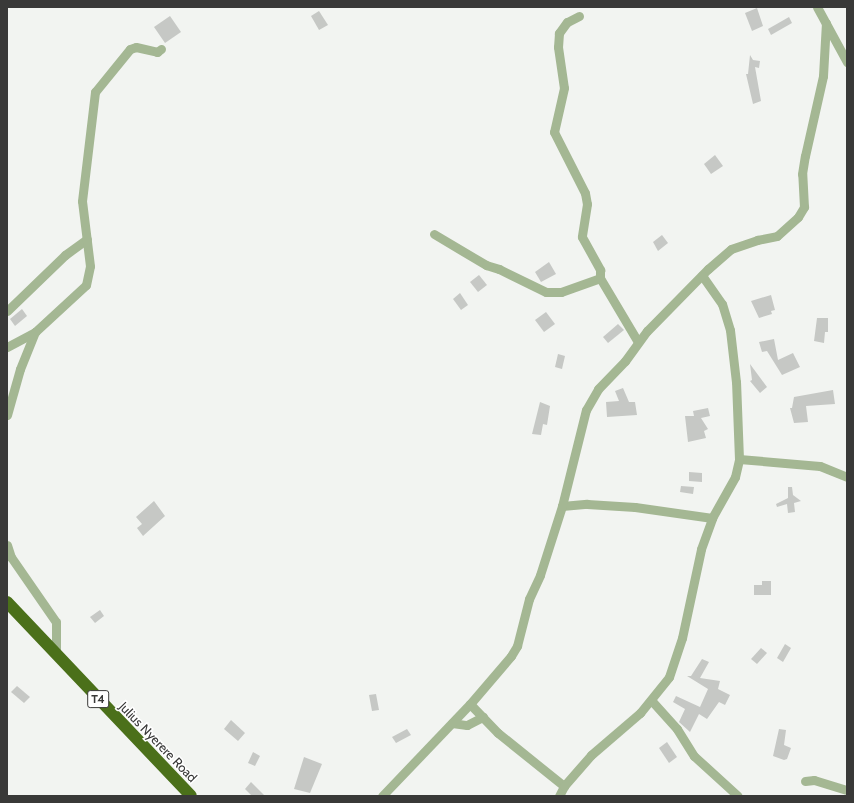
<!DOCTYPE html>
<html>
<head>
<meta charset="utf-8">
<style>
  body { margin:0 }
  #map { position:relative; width:854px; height:803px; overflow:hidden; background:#f2f4f1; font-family:Cabin,sans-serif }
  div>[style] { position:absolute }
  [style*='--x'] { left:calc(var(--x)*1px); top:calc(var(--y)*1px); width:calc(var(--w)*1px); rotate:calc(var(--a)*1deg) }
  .building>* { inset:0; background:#c6c8c5 }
  .street>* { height:9px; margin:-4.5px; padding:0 4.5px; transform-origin:4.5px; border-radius:4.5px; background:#a4b793 }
  .highway>* { height:12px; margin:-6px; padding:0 6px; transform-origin:6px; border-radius:6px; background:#4b701a }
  span { translate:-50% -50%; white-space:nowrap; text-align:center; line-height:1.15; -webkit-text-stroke:3px #fff; paint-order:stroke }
  .shield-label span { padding:1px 3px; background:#fff; border:1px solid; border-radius:3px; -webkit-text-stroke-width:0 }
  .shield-label { font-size:12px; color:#393938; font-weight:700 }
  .street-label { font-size:13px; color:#393938 }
  .frame { position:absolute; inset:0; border:8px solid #393938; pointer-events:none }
</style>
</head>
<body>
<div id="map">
  <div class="building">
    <i style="clip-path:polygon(757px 8px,763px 26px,752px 31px,745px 13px)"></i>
    <i style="clip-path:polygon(319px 11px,328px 25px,319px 30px,311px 16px)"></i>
    <i style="clip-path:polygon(170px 16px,181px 32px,165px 43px,154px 27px)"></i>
    <i style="clip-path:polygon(789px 17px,792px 23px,771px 35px,768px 29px)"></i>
    <i style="clip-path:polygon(750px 55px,753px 60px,760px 61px,759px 68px,755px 67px,761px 101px,753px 104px,746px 74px,748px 74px)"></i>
    <i style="clip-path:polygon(715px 155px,723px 166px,711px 174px,704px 164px)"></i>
    <i style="clip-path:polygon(662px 235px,668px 243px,658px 251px,653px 242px)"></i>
    <i style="clip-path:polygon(549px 262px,556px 274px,541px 282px,535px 272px)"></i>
    <i style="clip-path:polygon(479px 275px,487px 285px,478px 292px,470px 282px)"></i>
    <i style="clip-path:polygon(460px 293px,468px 305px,461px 310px,453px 299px)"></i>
    <i style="clip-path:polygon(771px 295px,775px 310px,771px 311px,772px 314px,759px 318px,751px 301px)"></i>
    <i style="clip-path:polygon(22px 309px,27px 316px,15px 326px,10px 319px)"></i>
    <i style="clip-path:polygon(546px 312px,555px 324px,544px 332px,535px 320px)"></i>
    <i style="clip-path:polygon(817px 318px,828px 318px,828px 332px,825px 332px,824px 343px,814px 341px)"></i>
    <i style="clip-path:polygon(618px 324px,624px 330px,608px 343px,603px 337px)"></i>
    <i style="clip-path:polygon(774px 339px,778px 360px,793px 353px,800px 367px,782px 375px,767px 351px,762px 352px,759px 342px)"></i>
    <i style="clip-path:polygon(558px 354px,565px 356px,562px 369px,555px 367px)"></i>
    <i style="clip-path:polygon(750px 364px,767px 387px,760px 393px,750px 381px,752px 380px)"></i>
    <i style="clip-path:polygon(623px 388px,629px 402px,635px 402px,637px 415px,607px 417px,606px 402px,619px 401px,615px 391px)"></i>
    <i style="clip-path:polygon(833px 390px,835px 404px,806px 406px,808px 422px,794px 423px,790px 408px,792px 408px,794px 397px)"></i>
    <i style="clip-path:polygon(540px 402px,550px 406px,547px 425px,543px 424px,541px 435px,532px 434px)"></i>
    <i style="clip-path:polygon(708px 408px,710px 416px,701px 418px,708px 429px,704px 431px,706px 438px,688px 442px,685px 416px,694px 416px,693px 411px)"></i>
    <i style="clip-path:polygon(689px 472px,702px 473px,702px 482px,689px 481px)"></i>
    <i style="clip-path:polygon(681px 486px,694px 487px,693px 494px,680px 492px)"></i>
    <i style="clip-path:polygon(788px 487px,792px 487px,793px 495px,801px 501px,794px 503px,795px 512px,788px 513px,787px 504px,777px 507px,776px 504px,788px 498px)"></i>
    <i style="clip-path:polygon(154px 501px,165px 516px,143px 536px,137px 528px,142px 524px,136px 517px)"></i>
    <i style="clip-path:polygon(762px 581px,771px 581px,771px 595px,754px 595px,754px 585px,762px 585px)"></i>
    <i style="clip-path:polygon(100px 610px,104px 616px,95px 623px,90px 617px)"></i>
    <i style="clip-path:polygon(785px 644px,791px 648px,783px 662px,777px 658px)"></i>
    <i style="clip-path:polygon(761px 648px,767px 653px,757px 664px,751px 659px)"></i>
    <i style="clip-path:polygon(702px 659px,709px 662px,700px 678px,720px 681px,718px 689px,730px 695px,725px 705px,719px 702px,707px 719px,699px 714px,690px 732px,679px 722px,685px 709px,673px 702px,676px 696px,700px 707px,708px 689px,687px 676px,691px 676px)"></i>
    <i style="clip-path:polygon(17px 686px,30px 697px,24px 703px,11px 692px)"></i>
    <i style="clip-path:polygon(376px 694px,379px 710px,372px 711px,369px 695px)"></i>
    <i style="clip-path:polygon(231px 720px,245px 733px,238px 741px,224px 729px)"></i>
    <i style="clip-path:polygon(407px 729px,411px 735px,396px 743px,392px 737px)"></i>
    <i style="clip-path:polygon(779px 729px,786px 730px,784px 745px,791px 748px,787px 759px,784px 760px,773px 756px)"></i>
    <i style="clip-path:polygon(667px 742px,677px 757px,669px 763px,659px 748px)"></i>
    <i style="clip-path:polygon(253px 752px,260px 756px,255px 766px,248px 763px)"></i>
    <i style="clip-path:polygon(304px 757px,322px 764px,310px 793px,294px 789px)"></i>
    <i style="clip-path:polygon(251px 782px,265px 796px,252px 796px,245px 789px)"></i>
  </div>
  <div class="street">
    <i style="--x:817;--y:7;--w:63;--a:61.4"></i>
    <i style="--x:579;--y:16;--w:13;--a:153"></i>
    <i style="--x:567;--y:22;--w:14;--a:126"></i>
    <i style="--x:559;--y:33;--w:14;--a:94"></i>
    <i style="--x:558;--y:47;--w:41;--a:81.7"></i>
    <i style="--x:564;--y:88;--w:45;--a:102.8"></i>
    <i style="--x:554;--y:132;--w:68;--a:63.1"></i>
    <i style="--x:585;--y:193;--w:11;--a:80"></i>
    <i style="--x:587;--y:204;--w:33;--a:99"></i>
    <i style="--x:582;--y:237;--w:38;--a:61"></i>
    <i style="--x:600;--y:270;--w:8;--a:90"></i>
    <i style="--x:434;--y:234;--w:61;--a:30.8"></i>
    <i style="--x:486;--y:265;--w:14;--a:17"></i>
    <i style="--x:499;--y:269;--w:52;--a:26.1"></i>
    <i style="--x:546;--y:292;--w:15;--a:0"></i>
    <i style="--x:561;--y:292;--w:41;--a:-19.7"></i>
    <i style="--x:600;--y:278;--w:74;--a:59.3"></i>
    <i style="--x:7;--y:311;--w:81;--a:-44"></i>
    <i style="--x:65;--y:255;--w:27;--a:-36"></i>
    <i style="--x:7;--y:347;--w:32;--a:-28"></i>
    <i style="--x:35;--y:332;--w:69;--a:-42.7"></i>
    <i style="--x:86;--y:285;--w:19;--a:-78"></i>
    <i style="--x:90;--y:266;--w:65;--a:-97"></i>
    <i style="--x:82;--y:201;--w:110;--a:-83.2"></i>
    <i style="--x:95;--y:92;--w:55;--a:-50.9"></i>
    <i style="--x:130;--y:49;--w:6;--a:-18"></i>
    <i style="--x:136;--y:47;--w:22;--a:13"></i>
    <i style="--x:157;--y:52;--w:5;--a:-37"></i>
    <i style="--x:7;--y:415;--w:48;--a:-74.2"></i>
    <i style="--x:20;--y:369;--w:40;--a:-68"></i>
    <i style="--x:739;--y:459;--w:81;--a:4.9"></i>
    <i style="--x:820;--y:466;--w:29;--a:22"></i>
    <i style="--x:562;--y:506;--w:25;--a:-5"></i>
    <i style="--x:587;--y:504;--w:48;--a:3.6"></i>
    <i style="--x:635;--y:507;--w:78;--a:8.1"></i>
    <i style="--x:7;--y:545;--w:13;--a:72"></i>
    <i style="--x:11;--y:557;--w:79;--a:55.3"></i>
    <i style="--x:56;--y:622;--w:32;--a:90"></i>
    <i style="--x:651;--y:700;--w:39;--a:48"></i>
    <i style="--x:677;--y:729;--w:32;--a:58"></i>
    <i style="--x:694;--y:756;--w:59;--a:42.3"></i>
    <i style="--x:470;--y:704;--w:40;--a:46"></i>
    <i style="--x:498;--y:733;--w:85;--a:38.8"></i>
    <i style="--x:452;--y:723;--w:15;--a:8"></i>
    <i style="--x:467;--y:725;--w:18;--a:-27"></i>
    <i style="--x:805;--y:781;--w:9;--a:-6"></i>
    <i style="--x:814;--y:780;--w:34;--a:17"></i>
    <i style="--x:382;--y:796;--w:127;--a:-46.3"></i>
    <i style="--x:470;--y:704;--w:63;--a:-49.5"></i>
    <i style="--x:511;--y:656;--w:12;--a:-59"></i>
    <i style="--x:517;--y:646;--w:49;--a:-75.7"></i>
    <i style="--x:529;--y:599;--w:26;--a:-65"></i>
    <i style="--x:540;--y:575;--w:72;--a:-72.3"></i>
    <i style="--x:562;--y:506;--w:99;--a:-76"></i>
    <i style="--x:586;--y:410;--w:24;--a:-60"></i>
    <i style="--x:598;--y:389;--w:39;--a:-46"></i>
    <i style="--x:625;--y:361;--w:37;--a:-54"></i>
    <i style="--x:647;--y:331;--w:87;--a:-45.5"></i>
    <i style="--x:708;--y:269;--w:30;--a:-41"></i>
    <i style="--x:731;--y:249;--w:28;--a:-19"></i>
    <i style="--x:757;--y:240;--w:20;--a:-11"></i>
    <i style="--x:777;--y:236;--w:28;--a:-42"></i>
    <i style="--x:798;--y:217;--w:12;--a:-59"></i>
    <i style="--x:804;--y:207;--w:33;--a:-93"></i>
    <i style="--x:802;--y:174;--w:18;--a:-81"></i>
    <i style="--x:805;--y:156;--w:82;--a:-77.3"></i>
    <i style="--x:823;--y:76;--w:53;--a:-86.8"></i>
    <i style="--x:559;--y:796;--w:11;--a:-63"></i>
    <i style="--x:564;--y:786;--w:41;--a:-48.9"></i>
    <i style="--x:591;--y:755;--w:65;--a:-40.6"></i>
    <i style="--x:640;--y:713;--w:46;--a:-51.1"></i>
    <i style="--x:669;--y:677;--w:41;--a:-71.6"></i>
    <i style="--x:682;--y:638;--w:91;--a:-77.9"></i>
    <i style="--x:701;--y:549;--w:33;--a:-70"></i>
    <i style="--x:712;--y:518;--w:47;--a:-60.7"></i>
    <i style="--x:735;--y:477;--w:18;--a:-77"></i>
    <i style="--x:739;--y:459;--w:77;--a:-92.2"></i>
    <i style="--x:736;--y:382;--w:52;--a:-96.6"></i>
    <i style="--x:730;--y:330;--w:27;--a:-107"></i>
    <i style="--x:722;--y:304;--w:35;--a:-125"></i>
  </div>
  <div class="highway">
    <i style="--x:7;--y:602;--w:267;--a:46.5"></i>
  </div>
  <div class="shield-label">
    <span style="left:98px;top:699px">T4</span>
  </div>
  <div class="street-label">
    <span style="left:158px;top:742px;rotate:46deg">Julius Nyerere Road</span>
  </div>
  <div class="frame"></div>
</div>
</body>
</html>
